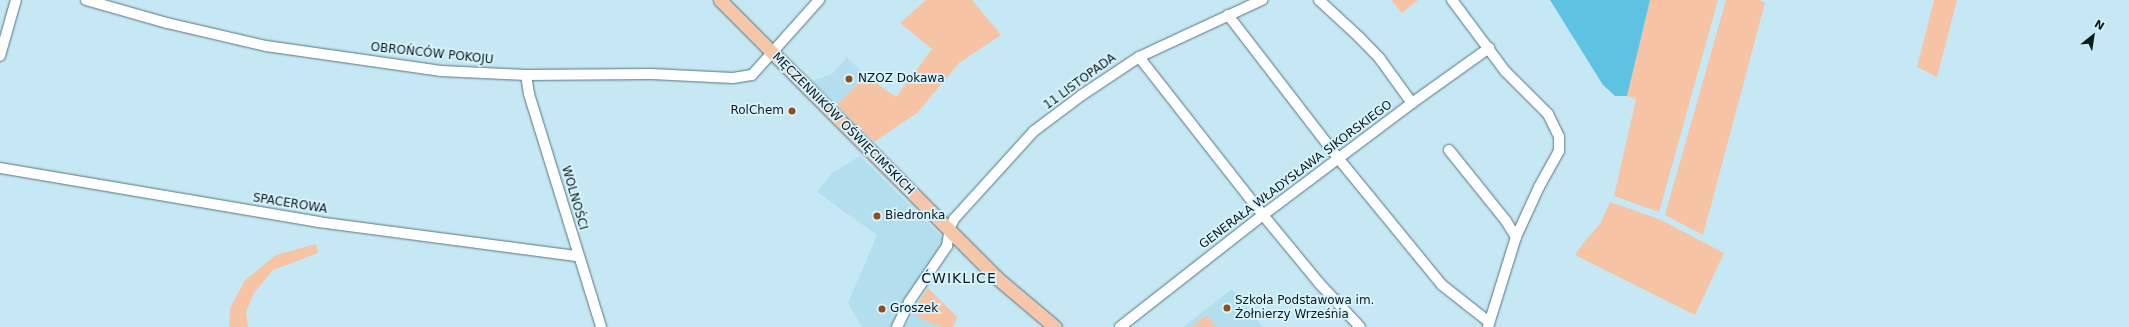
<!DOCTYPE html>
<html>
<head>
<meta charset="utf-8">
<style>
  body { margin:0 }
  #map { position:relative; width:2129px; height:327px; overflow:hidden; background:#c6e8f4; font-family:"DejaVu Sans",sans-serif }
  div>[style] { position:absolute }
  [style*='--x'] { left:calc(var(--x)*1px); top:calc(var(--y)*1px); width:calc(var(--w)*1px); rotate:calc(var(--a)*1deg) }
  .built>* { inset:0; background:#b3deed }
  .green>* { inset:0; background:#f7c3a5 }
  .water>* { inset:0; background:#5ec3e3 }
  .roads { filter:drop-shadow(0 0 1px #56757f) drop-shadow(0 0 1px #56757f) }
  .minor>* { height:10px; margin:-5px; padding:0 5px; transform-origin:5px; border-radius:5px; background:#fff }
  .major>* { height:13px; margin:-6.5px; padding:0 6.5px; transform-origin:6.5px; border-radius:6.5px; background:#f6c6aa }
  .dots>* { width:11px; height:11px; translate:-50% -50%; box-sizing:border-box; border:2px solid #d9f4fd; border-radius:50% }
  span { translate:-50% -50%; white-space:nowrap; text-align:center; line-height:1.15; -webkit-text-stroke:3.5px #d9f4fd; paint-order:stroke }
  .street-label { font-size:12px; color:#0b181c }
  .poi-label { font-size:12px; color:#0b181c }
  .left { translate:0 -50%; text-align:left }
  .right { translate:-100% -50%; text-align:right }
  .quarter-label { font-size:14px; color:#0b181c; letter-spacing:1px }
  .north { position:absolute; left:2073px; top:16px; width:40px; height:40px; -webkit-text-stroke:3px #d9f4fd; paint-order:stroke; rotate:30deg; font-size:11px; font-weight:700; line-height:16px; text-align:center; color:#0b181c }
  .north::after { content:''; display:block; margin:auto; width:14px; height:18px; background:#0b181c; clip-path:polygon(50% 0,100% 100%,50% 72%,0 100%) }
</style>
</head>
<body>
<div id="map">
  <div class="built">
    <i style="clip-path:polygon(847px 57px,866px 76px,837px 105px,812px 81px,832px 74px)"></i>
    <i style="clip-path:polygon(860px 156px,945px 240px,905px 299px,892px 327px,862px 327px,848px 303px,877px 235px,817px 192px,832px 173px)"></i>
    <i style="clip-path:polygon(928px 288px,957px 317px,953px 327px,905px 327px)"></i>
    <i style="clip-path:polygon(1232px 289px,1263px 327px,1183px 327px)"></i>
  </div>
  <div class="green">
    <i style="clip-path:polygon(926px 0,972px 0,1001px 35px,959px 63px,917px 113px,874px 142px,837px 105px,866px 76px,896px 97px,932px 49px,900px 23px)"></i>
    <i style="clip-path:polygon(1391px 0,1418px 0,1402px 13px)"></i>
    <i style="clip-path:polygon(1650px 0,1718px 0,1659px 212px,1614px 196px,1636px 99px,1627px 96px)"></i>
    <i style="clip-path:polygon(1726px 0,1759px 0,1765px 3px,1703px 235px,1665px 215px)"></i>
    <i style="clip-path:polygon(1934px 0,1957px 0,1937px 77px,1917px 67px)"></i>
    <i style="clip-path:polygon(1610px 202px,1659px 219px,1724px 253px,1695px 315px,1575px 255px,1584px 242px,1600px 224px)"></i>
    <i style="clip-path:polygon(316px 244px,318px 253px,273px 270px,254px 293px,246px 312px,248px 327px,229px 327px,230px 308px,245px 280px,276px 255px)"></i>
    <i style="clip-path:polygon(928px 288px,957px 317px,953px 327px,941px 327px,922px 319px,913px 311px)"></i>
    <i style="clip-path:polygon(1207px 315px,1216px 327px,1193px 327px,1192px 326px)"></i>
  </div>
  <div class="water">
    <i style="clip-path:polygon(1550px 0,1650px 0,1627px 96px,1615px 96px,1603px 85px)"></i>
  </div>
  <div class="roads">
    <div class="minor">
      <i style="--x:86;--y:0;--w:84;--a:15.9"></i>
      <i style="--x:167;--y:23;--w:102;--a:13.1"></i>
      <i style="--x:266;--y:46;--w:177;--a:8.1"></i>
      <i style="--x:441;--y:71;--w:85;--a:2.7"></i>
      <i style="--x:526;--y:75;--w:125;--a:-0.5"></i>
      <i style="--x:651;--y:74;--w:82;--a:2.8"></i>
      <i style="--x:733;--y:78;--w:19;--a:-9"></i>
      <i style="--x:752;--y:75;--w:101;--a:-48.2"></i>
      <i style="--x:1319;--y:0;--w:54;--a:42.8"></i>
      <i style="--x:1359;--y:37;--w:30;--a:46"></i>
      <i style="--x:1380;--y:59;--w:54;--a:54"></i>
      <i style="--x:1452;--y:0;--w:89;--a:53.3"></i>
      <i style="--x:1505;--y:71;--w:61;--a:45"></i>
      <i style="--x:1548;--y:114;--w:25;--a:64"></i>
      <i style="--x:1559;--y:137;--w:14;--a:90"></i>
      <i style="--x:1559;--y:151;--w:41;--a:119.1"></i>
      <i style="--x:1539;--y:187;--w:55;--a:114.7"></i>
      <i style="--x:1516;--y:237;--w:94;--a:107.3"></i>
      <i style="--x:1228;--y:15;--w:180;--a:52.4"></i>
      <i style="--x:1338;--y:158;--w:164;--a:50.7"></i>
      <i style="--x:1442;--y:285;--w:60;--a:38.2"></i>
      <i style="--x:0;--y:56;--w:58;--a:-74.1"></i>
      <i style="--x:1139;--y:57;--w:201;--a:51.9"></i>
      <i style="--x:1263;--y:215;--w:88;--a:50.5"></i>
      <i style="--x:1319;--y:283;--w:60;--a:47"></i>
      <i style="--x:526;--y:75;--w:19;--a:81"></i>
      <i style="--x:529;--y:94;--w:244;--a:72.8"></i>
      <i style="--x:1449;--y:150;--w:91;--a:51.2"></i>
      <i style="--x:1506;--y:221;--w:19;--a:58"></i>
      <i style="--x:0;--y:168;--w:323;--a:9.6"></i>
      <i style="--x:318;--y:222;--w:261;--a:7.5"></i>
      <i style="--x:897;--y:327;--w:28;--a:-64"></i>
      <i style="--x:909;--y:302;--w:68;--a:-55.8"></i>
      <i style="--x:947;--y:246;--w:19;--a:-81"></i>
      <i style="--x:950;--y:227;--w:9;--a:-63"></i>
      <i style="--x:954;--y:219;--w:119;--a:-47.7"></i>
      <i style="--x:1034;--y:131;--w:60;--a:-36.9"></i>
      <i style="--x:1082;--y:95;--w:69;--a:-33.7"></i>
      <i style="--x:1139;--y:57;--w:136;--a:-24.9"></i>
      <i style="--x:1120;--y:327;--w:182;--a:-38.1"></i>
      <i style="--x:1263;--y:215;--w:186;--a:-36.9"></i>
      <i style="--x:1412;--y:103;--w:95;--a:-35.5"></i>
    </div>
    <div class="major">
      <i style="--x:720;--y:0;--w:392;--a:45.1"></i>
      <i style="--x:997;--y:278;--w:76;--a:40.2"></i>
    </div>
  </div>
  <div class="dots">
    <i style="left:849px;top:79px;background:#904d1f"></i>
    <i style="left:792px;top:111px;background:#904d1f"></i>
    <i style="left:877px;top:216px;background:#904d1f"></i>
    <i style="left:1227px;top:308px;background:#904d1f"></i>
    <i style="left:882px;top:309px;background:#904d1f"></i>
  </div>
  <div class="street-label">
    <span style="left:432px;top:54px;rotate:6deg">OBROŃCÓW POKOJU</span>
    <span style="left:1080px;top:82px;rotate:-36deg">11 LISTOPADA</span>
    <span style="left:843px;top:124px;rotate:45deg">MĘCZENNIKÓW OŚWIĘCIMSKICH</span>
    <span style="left:1296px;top:175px;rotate:-37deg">GENERAŁA WŁADYSŁAWA SIKORSKIEGO</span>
    <span style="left:574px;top:198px;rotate:74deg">WOLNOŚCI</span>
    <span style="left:290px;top:204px;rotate:9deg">SPACEROWA</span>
  </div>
  <div class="poi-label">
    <span class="left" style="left:858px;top:79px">NZOZ Dokawa</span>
    <span class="right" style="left:784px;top:111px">RolChem</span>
    <span class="left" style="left:885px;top:216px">Biedronka</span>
    <span class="left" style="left:1235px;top:308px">Szkoła Podstawowa im.<br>Żołnierzy Września</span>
    <span class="left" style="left:890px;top:309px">Groszek</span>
  </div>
  <div class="quarter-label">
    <span style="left:959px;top:278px">ĆWIKLICE</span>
  </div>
  <div class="north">N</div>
</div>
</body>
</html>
